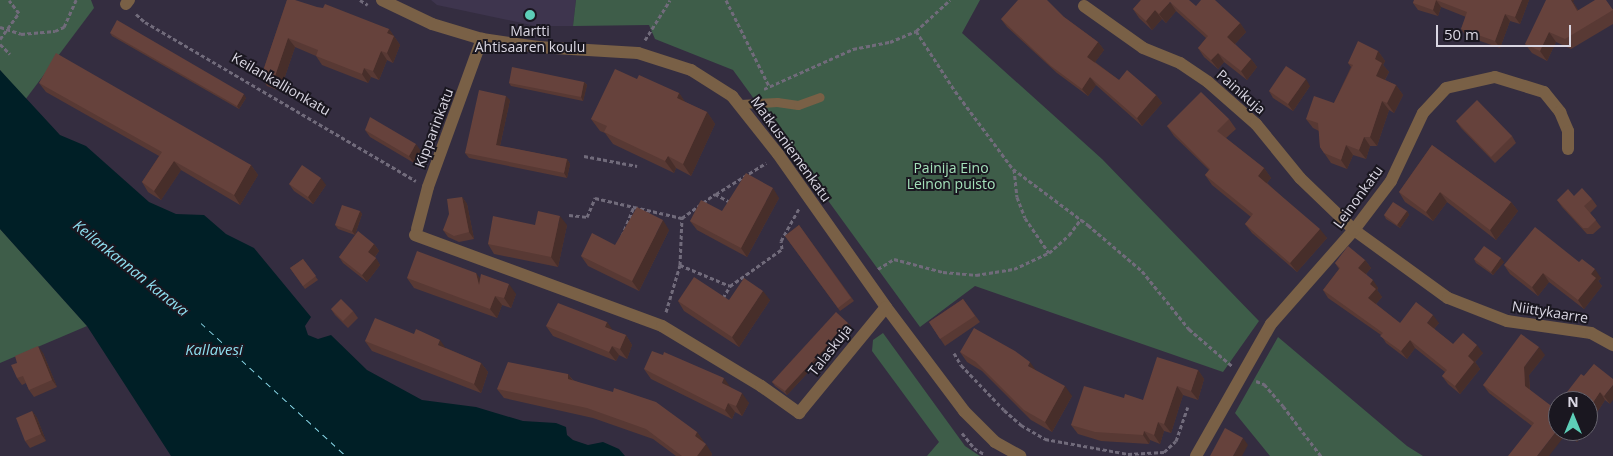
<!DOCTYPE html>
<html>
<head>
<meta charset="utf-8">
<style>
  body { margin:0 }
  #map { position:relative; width:1613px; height:456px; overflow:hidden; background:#342d40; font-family:"Open Sans",sans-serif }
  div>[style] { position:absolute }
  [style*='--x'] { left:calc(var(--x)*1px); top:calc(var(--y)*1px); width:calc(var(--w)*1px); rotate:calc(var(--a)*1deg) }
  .built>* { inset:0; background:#3e354e }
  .green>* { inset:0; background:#3e5d49 }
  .water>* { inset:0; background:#001f26 }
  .ferry>* { height:1px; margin-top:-0.5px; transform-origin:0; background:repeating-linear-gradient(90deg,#8edeef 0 6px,transparent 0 11px) }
  .path>* { height:3px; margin-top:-1.5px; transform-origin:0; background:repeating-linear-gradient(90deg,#716b7b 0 4px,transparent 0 6.5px) }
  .service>* { height:9px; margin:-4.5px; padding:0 4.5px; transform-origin:4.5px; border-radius:4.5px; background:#796046 }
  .minor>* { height:12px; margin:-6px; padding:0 6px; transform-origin:6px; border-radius:6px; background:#796046 }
  .wall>* { inset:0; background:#583934 }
  .shaded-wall>* { inset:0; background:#472e2a }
  .building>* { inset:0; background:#66423c }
  .dots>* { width:14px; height:14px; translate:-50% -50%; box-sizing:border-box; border:2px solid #1a1720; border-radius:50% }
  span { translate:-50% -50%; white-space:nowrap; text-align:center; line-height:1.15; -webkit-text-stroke:4px #1a1720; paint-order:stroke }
  .poi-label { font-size:14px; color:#dad7e3 }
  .street-label { font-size:14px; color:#dad7e3 }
  .park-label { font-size:14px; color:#a4e1ba }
  .water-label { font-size:15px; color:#8edeef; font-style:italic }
  .north { position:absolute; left:1548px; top:391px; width:50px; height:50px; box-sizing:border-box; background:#1a1720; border:1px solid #67646e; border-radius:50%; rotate:0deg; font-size:14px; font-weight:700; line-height:20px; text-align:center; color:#dad7e3 }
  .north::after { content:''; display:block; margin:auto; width:18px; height:22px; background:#5dceb8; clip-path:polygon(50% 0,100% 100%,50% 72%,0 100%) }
  .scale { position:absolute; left:1436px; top:25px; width:135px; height:22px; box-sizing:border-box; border:2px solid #dad7e3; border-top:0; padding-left:6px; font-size:15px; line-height:18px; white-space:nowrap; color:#dad7e3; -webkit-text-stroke:4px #1a1720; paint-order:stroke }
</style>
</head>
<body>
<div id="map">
  <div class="built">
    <i style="clip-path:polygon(431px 0,576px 0,573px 26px,536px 26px,437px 5px)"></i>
  </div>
  <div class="green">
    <i style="clip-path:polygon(0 0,91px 0,94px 8px,25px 100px,0 70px)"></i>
    <i style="clip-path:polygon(576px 0,980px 0,962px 33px,1102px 159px,1259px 321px,1223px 372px,975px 286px,920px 327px,733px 70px,655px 39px,649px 25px,573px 26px)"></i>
    <i style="clip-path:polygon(0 229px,87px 326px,0 363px)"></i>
    <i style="clip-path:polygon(883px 333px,965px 446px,980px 456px,927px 456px,939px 442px,872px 351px,873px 340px)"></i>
    <i style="clip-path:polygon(1278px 337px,1407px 446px,1423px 456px,1270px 456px,1235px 413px)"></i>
  </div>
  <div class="water">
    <i style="clip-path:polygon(0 70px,60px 135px,86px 146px,149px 202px,176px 214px,204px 215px,226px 234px,254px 248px,311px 317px,305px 326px,308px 335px,318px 339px,331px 335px,367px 370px,422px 400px,476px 407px,523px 421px,556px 423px,566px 427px,567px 435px,573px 440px,588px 445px,603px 442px,619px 449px,625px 456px,171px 456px,87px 326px,0 229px)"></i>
  </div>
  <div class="ferry">
    <i style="--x:201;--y:323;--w:197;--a:42.5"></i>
  </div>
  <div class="path">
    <i style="--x:360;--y:0;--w:9;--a:32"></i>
    <i style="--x:726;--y:0;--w:96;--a:63.4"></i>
    <i style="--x:136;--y:14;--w:12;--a:42"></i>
    <i style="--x:145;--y:22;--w:314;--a:30.4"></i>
    <i style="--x:0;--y:27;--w:22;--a:18"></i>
    <i style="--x:21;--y:34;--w:34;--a:-5"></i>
    <i style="--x:55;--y:31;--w:10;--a:-24"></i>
    <i style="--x:64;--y:27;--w:30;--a:-66"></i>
    <i style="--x:916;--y:31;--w:72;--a:57"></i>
    <i style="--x:955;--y:91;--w:97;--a:53.4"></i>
    <i style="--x:1013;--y:169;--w:94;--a:36.7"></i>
    <i style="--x:1088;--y:225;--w:71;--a:40.4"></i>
    <i style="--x:1142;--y:271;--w:75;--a:51"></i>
    <i style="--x:1189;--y:329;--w:57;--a:40.7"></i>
    <i style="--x:0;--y:39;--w:32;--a:-54"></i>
    <i style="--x:19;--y:13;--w:16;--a:-128"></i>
    <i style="--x:645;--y:40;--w:47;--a:-58"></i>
    <i style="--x:0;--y:44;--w:14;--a:45"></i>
    <i style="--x:764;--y:89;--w:98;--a:-24.2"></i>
    <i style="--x:853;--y:49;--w:38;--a:-11"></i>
    <i style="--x:890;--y:42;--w:28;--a:-23"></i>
    <i style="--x:916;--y:31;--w:46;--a:-42.4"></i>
    <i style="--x:584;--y:156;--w:54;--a:10.7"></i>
    <i style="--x:1014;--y:169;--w:28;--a:84"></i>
    <i style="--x:1017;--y:197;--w:22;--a:69"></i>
    <i style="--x:1025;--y:218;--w:42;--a:55.6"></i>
    <i style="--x:716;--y:194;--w:59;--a:-31.8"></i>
    <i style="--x:569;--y:215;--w:18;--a:6"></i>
    <i style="--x:587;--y:217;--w:21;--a:-67"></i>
    <i style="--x:595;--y:198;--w:40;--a:13"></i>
    <i style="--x:622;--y:236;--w:31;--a:-68"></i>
    <i style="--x:634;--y:207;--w:49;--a:12.9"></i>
    <i style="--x:680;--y:265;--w:47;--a:-87.6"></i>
    <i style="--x:682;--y:218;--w:41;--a:-36"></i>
    <i style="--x:715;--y:194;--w:17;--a:28"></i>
    <i style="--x:878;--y:269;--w:19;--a:-32"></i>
    <i style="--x:894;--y:259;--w:51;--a:14.9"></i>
    <i style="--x:943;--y:272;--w:33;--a:5"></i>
    <i style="--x:976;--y:275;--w:38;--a:-9"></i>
    <i style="--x:1014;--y:269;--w:38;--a:-25"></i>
    <i style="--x:1049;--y:253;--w:27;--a:-42"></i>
    <i style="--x:1069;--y:235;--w:20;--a:-53"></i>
    <i style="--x:723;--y:298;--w:14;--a:-60"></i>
    <i style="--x:666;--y:312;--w:49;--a:-73.4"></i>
    <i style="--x:680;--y:265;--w:54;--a:22.8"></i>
    <i style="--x:730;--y:286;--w:64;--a:-35.4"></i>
    <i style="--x:782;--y:249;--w:8;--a:-97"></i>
    <i style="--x:781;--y:241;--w:37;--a:-61"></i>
    <i style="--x:954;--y:353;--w:14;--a:60"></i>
    <i style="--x:961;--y:365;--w:62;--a:46.3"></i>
    <i style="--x:1004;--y:410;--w:23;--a:41"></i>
    <i style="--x:1021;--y:425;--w:28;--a:30"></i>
    <i style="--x:1045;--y:439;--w:84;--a:10.2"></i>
    <i style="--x:1128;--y:454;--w:36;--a:-3"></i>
    <i style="--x:1164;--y:452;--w:16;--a:-43"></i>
    <i style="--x:1176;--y:441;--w:36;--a:-71"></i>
    <i style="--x:1256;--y:381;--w:9;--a:21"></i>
    <i style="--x:1264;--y:384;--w:29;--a:49"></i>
    <i style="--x:1283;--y:406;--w:63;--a:52.8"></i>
    <i style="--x:962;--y:433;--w:19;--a:51"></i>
    <i style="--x:974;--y:448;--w:12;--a:31"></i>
  </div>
  <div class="service">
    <i style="--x:740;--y:104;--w:37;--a:-3"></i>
    <i style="--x:777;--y:102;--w:21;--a:8"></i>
    <i style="--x:798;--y:105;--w:23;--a:-20"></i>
  </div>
  <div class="minor">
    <i style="--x:382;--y:0;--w:55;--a:25.6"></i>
    <i style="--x:432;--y:24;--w:52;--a:16.7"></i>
    <i style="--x:482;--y:39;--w:57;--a:8.1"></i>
    <i style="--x:538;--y:47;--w:100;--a:3.4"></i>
    <i style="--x:638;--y:53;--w:56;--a:17.8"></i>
    <i style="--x:691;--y:70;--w:49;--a:32.4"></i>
    <i style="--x:732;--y:96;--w:74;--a:51.6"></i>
    <i style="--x:778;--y:154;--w:187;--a:54.8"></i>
    <i style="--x:886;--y:307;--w:130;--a:53.1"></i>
    <i style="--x:964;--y:411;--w:44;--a:45"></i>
    <i style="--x:995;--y:442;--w:29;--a:29"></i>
    <i style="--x:126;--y:4;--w:5;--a:-53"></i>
    <i style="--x:1084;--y:6;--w:72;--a:35.4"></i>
    <i style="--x:1143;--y:48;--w:40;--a:22"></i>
    <i style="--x:1180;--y:63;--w:34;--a:34"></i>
    <i style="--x:1208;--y:82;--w:64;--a:41.2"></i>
    <i style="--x:1256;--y:124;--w:70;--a:50.8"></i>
    <i style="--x:1300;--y:178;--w:75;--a:43.9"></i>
    <i style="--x:1354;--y:230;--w:116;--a:35.9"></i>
    <i style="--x:1448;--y:298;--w:63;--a:21.3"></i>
    <i style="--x:1507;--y:321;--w:85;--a:8.1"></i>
    <i style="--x:1591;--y:333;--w:25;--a:29"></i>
    <i style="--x:417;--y:229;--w:43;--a:-75.3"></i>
    <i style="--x:428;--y:187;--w:158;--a:-70"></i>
    <i style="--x:415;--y:235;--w:263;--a:20.2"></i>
    <i style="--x:662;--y:326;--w:116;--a:31.2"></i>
    <i style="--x:761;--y:386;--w:47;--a:35.4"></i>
    <i style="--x:799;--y:413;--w:137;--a:-50.6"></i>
    <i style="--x:1196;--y:456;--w:152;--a:-60.4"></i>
    <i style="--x:1271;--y:324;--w:125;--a:-48.6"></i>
    <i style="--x:1354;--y:230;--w:61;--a:-52.9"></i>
    <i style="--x:1391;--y:181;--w:75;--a:-64.8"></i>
    <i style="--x:1423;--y:113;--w:34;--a:-47"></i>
    <i style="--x:1446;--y:88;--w:50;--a:-12.7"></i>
    <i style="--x:1495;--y:77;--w:51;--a:17"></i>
    <i style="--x:1544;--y:92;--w:26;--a:51"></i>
    <i style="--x:1560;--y:112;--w:21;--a:67"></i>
    <i style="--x:1568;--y:131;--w:18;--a:90"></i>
  </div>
  <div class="wall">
    <i style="clip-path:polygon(287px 0,389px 29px,400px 45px,393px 63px,387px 60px,379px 80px,371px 77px,368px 83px,322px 65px,316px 56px,295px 47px,280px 91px,267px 86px,261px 77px)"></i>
    <i style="clip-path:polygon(1141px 0,1196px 6px,1240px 23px,1246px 32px,1235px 44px,1251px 59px,1257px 67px,1247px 80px,1224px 62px,1218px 69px,1204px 57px,1198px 48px,1206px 38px,1176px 11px,1166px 23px,1162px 19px,1152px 30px,1139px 18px,1133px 9px)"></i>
    <i style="clip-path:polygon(1414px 0,1529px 0,1520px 24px,1510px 21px,1500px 48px,1466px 36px,1461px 29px,1466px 17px,1441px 7px,1438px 16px,1418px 10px,1413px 3px)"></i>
    <i style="clip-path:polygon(1573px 2px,1578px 10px,1613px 9px,1613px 24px,1571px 49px,1556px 42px,1547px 61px,1532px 53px,1525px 44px)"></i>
    <i style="clip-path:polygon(1064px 17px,1098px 42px,1104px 50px,1095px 62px,1119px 80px,1156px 95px,1162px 103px,1142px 126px,1096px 85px,1088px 96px,1057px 73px,1007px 27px,1001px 19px)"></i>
    <i style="clip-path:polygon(110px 33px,246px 98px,239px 109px,112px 36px)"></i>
    <i style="clip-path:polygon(1378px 51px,1385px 61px,1383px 65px,1389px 72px,1385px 80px,1396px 85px,1403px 95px,1394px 113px,1389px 110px,1377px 146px,1370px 146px,1366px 159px,1353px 155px,1347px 169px,1331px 163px,1320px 147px,1319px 131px,1313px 128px,1306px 119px,1334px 103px,1351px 67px,1348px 63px)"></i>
    <i style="clip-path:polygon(637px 79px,679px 93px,685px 102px,707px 112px,715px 124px,691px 176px,676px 168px,674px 173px,613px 144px,605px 133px,600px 131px,591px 119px)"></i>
    <i style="clip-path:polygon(584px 82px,587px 85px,583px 101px,511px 86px,509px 83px)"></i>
    <i style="clip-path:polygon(39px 83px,251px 165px,258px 175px,240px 205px,181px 170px,161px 200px,148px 192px,142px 182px,159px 156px,46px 92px)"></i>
    <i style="clip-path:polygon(1310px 86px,1293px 111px,1273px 98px,1269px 91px)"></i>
    <i style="clip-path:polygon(510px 100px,500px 146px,567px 159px,570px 164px,567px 178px,469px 158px,465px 153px)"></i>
    <i style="clip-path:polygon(1229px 119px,1236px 129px,1226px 138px,1264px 168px,1271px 178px,1267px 183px,1327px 238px,1297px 272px,1252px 233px,1245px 224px,1251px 217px,1212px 185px,1205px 175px,1209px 170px,1174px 136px,1167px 126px)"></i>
    <i style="clip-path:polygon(1456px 121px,1512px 136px,1516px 143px,1495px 163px,1461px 128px)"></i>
    <i style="clip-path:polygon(365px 130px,421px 151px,414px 163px,370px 137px)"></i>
    <i style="clip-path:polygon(1432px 145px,1511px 202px,1518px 211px,1496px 240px,1447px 202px,1433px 221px,1405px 202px,1399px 192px)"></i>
    <i style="clip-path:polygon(289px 184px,326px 185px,313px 204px,294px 191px)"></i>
    <i style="clip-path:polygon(1574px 196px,1592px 199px,1597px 206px,1590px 213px,1601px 227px,1593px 234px,1587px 234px,1562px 207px,1557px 200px)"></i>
    <i style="clip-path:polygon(462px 197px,467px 204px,474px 239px,459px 242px,448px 237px,443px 230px)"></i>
    <i style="clip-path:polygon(779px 198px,747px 257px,697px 230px,690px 221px,722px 211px)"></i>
    <i style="clip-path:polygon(360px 211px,362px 214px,355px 235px,338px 229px,335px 225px)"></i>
    <i style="clip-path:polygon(1407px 211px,1409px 215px,1400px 228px,1386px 219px,1384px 215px)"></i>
    <i style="clip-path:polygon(535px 225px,567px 225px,558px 267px,494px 254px,488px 244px)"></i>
    <i style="clip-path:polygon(799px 225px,854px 301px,840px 311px,785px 236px)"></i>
    <i style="clip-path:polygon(669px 230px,639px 291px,588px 266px,581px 256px,615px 245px)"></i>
    <i style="clip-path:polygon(374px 244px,379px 251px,375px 257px,380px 265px,367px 282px,343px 263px,339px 257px)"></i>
    <i style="clip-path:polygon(303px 259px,318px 280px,305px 289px,290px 268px)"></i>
    <i style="clip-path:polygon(1474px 259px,1504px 262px,1493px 275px,1476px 263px)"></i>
    <i style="clip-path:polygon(1365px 260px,1371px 268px,1366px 274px,1378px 288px,1377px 290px,1382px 297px,1376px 304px,1400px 323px,1439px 323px,1434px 329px,1453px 344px,1483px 353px,1475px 362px,1480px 369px,1460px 394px,1448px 384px,1442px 376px,1445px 372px,1415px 348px,1407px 359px,1386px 343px,1381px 335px,1328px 298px,1323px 290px,1339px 269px,1335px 263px)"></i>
    <i style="clip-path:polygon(1579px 262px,1601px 278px,1598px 281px,1602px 286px,1584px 309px,1549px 282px,1538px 296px,1510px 274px,1504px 265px)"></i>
    <i style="clip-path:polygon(476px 273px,480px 279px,516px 294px,511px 308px,502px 305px,497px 318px,414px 288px,407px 278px)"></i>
    <i style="clip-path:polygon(963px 299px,980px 322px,945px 346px,929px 322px)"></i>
    <i style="clip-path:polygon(729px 300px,770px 300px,739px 347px,684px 311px,678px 301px)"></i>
    <i style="clip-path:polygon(331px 309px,353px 311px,358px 318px,348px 328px,335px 315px)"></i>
    <i style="clip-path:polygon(607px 322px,612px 330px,626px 335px,632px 345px,627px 359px,619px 355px,616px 361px,553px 336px,546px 326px)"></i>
    <i style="clip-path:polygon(851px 326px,787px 395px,775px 386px,772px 382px)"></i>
    <i style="clip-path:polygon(365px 341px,446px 348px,481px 363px,488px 372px,481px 393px,372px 351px)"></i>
    <i style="clip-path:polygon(960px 352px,1072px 396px,1052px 432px,1031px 420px,982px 371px,967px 362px)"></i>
    <i style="clip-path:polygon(43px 353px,57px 387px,34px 397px,29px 390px,26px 383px,22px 385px,17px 378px)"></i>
    <i style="clip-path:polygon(1545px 355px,1529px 375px,1530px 390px,1558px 431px,1585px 431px,1577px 442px,1566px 434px,1532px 426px,1489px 393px,1483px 385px)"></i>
    <i style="clip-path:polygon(1594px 364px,1610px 404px,1605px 400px,1588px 426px,1588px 401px,1584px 376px)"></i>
    <i style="clip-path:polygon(644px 369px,730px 387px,749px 403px,742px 416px,735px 412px,732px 419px,651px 379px)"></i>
    <i style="clip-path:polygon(1198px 370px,1204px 379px,1198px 400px,1183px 395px,1171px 433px,1164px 431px,1160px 444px,1150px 440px,1149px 444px,1101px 441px,1078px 434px,1071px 425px,1124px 398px,1143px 400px)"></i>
    <i style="clip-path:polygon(568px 374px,573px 380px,697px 432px,712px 454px,711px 456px,676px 456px,653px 439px,593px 418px,504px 398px,497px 389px)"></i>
    <i style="clip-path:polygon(32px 411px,37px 418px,46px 441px,30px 448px,25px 441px)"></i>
  </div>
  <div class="shaded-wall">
    <i style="clip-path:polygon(1436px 0,1441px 7px,1438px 16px,1433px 10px)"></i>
    <i style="clip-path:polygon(1522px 0,1529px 0,1520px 24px,1515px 17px)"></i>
    <i style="clip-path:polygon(1571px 0,1574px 0,1573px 2px,1584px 21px)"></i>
    <i style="clip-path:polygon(1170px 2px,1176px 11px,1166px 23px,1159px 14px)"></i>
    <i style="clip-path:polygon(1155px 10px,1162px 19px,1152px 30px,1146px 21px)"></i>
    <i style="clip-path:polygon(1505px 14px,1510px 21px,1500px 48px,1495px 41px)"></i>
    <i style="clip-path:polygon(1240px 23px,1246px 32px,1233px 46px,1227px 37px)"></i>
    <i style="clip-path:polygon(389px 29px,400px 45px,393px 63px,387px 53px,387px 33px)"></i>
    <i style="clip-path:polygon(1549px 32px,1556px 42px,1547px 61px,1540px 51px)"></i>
    <i style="clip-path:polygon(288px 38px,295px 47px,280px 91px,273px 82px)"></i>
    <i style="clip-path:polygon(1098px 42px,1104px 50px,1093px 65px,1087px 57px)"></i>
    <i style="clip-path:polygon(381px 51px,387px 60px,379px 80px,373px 71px)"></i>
    <i style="clip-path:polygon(1378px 51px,1385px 61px,1383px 65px,1389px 72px,1382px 85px,1376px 76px,1375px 59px)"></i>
    <i style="clip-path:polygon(1218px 53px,1224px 62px,1218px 69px,1211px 60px)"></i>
    <i style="clip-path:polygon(1251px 59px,1257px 67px,1247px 80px,1241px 71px)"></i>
    <i style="clip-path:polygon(364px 68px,371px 77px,368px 83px,362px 74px)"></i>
    <i style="clip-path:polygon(1090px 77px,1096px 85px,1088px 96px,1082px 89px)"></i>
    <i style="clip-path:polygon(1306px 79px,1310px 86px,1293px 111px,1288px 104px)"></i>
    <i style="clip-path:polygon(584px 82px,587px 85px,583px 101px,581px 97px)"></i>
    <i style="clip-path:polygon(1396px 85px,1403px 95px,1394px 113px,1387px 103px)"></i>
    <i style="clip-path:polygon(679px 93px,687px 105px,677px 98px)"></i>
    <i style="clip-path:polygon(244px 94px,246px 98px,239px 109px,237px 106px)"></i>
    <i style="clip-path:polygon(1156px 95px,1162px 103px,1142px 126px,1137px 118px)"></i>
    <i style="clip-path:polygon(506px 96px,510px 100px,499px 150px,496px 145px)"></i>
    <i style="clip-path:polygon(1382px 101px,1389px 110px,1377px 146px,1370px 137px)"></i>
    <i style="clip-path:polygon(707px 112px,715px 124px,691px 176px,683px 164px)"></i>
    <i style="clip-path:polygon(1364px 137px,1370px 146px,1366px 159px,1359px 150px)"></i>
    <i style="clip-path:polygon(416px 144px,421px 151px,414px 163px,409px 156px)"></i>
    <i style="clip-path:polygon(1346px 145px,1353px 155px,1347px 169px,1341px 160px)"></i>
    <i style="clip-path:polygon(668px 156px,676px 168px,674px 173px,665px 161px)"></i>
    <i style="clip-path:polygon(567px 159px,570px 164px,567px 178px,564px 173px)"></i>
    <i style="clip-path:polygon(174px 161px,181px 170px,161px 200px,154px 191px)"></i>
    <i style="clip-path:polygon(251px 165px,258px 175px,240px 205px,234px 195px)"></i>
    <i style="clip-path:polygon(1264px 168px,1271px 178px,1265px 185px,1258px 176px)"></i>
    <i style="clip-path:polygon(321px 178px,326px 185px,313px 204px,308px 197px)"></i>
    <i style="clip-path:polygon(773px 188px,779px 198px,747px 257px,741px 248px)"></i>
    <i style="clip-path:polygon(1440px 192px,1447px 202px,1433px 221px,1426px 212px)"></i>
    <i style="clip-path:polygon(462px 197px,467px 204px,474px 239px,469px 232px)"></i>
    <i style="clip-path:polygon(1511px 202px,1518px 211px,1496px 240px,1490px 230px)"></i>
    <i style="clip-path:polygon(360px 211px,362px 214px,355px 235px,352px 231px)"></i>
    <i style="clip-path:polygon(1407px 211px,1409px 215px,1400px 228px,1397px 225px)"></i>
    <i style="clip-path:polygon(560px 216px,567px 225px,558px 267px,551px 257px)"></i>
    <i style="clip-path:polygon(663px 220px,669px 230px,639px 291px,632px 281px)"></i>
    <i style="clip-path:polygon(1320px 229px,1327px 238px,1297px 272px,1290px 263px)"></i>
    <i style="clip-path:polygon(374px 244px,379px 251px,373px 259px,368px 252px)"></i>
    <i style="clip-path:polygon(376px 258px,380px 265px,367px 282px,362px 275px)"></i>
    <i style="clip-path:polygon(1501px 258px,1504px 262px,1493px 275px,1491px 272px)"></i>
    <i style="clip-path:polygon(1365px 260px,1371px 268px,1364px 276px,1358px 268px)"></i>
    <i style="clip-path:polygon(1595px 269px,1601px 278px,1598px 281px,1602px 286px,1584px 309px,1578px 300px,1591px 274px)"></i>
    <i style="clip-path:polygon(476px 273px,483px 282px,479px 285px)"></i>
    <i style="clip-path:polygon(1543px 273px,1549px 282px,1538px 296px,1532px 287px)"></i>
    <i style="clip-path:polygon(1373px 280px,1378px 288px,1377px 290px,1382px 297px,1374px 306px,1368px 298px,1370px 284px)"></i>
    <i style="clip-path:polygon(509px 284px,516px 294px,511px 308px,504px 298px)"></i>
    <i style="clip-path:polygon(763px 291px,770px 300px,739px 347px,732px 337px)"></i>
    <i style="clip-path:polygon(495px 296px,502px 305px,497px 318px,490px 309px)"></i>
    <i style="clip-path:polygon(1433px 315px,1439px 323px,1432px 331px,1427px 323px)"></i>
    <i style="clip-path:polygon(607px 322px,614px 332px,605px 327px)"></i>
    <i style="clip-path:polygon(848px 323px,851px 326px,787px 395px,785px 391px)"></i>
    <i style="clip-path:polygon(626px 335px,632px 345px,627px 359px,620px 349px)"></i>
    <i style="clip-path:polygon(440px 340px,447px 350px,438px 345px)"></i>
    <i style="clip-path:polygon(1410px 340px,1415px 348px,1407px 359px,1401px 351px)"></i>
    <i style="clip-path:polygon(1477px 345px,1483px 353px,1475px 362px,1480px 369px,1460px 394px,1455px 386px,1468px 356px)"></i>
    <i style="clip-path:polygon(38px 346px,43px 353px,57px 387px,52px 380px)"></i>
    <i style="clip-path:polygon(612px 346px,619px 355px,616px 361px,609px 352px)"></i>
    <i style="clip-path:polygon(1539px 347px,1545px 355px,1529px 375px,1530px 394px,1525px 386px,1524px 367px)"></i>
    <i style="clip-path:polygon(1030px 362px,1037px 372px,1028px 366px)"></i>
    <i style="clip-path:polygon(481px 363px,488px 372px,481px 393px,474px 384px)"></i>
    <i style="clip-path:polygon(1198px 370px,1204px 379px,1198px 400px,1191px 391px)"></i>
    <i style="clip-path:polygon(568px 374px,575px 384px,568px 379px)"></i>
    <i style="clip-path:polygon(724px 378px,731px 388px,722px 383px)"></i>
    <i style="clip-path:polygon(1613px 385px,1613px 400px,1610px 404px,1604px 396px)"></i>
    <i style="clip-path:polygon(1065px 386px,1072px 396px,1052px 432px,1045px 422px)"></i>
    <i style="clip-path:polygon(1177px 386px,1183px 395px,1171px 433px,1164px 424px)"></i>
    <i style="clip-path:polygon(1600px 392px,1605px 400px,1588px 426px,1588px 410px)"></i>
    <i style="clip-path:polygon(742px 393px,749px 403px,742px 416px,736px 406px)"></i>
    <i style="clip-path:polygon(728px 403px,735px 412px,732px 419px,725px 410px)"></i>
    <i style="clip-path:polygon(32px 411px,37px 418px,46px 441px,41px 434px)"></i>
    <i style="clip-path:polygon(1158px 422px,1164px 431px,1160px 444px,1154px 435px)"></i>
    <i style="clip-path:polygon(1558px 429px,1558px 431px,1564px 431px,1566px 434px,1549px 456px,1537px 456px)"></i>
    <i style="clip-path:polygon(1144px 431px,1150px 440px,1149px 444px,1143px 435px)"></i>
    <i style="clip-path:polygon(1574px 431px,1585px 431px,1577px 442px,1572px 434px)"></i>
    <i style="clip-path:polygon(697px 432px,704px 442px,702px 446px,695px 436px)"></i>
    <i style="clip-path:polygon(1243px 438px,1248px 445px,1242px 456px,1233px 456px)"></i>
    <i style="clip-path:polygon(706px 444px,712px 454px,711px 456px,697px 456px)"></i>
  </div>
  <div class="building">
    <i style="clip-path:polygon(287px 0,295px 0,317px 7px,323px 8px,325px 4px,389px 29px,387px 33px,394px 36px,387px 53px,381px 51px,373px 71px,364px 68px,362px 74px,316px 56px,318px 50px,288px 38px,273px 82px,261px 77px)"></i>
    <i style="clip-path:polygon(1018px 0,1047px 0,1064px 17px,1098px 42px,1087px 57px,1119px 80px,1127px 70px,1156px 95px,1137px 118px,1090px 77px,1082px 89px,1051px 66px,1001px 19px)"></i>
    <i style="clip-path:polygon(1141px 0,1189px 0,1196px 6px,1201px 0,1215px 0,1240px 23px,1227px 37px,1251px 59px,1241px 71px,1218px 53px,1211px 60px,1198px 48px,1208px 36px,1170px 2px,1159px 14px,1155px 10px,1146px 21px,1133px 9px)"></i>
    <i style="clip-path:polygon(1414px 0,1522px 0,1515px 17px,1505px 14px,1495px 41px,1461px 29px,1467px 12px,1436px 0,1433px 10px,1413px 3px)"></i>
    <i style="clip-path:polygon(1546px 0,1571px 0,1577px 11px,1595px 0,1606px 0,1613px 10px,1565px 39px,1549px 32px,1540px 51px,1525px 44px)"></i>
    <i style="clip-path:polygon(117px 20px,244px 94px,237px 106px,110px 33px)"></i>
    <i style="clip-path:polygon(1358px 41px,1378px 51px,1375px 59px,1382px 63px,1376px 76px,1396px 85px,1387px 103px,1382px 101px,1370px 137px,1364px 137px,1359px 150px,1346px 145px,1341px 160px,1324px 153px,1320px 147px,1318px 123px,1306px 119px,1314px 96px,1334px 103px,1353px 65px,1348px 63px)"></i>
    <i style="clip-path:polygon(56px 53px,251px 165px,234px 195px,174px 161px,154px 191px,142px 182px,162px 152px,39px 83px)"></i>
    <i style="clip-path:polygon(1286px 66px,1306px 79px,1288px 104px,1269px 91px)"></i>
    <i style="clip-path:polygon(512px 67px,584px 82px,581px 97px,509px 83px)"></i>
    <i style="clip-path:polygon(615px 69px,637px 79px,639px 75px,679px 93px,677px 98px,707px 112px,683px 164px,668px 156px,665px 161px,604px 132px,607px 126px,591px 119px)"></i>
    <i style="clip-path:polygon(479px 90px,506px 96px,496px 145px,567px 159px,564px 173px,465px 153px)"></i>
    <i style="clip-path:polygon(1201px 92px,1229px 119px,1217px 131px,1264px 168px,1258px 176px,1320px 229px,1290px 263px,1245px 224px,1253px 214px,1205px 175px,1210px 169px,1167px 126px)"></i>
    <i style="clip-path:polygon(1477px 100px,1512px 136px,1491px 157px,1456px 121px)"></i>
    <i style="clip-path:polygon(370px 117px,416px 144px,409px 156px,365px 130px)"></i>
    <i style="clip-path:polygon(1432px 145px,1511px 202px,1490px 230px,1440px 192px,1426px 212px,1399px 192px)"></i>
    <i style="clip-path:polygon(302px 165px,321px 178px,308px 197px,289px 184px)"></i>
    <i style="clip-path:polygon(746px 173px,773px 188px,741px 248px,690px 221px,701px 200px,722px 211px)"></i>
    <i style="clip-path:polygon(1582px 188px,1592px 199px,1584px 206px,1596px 220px,1588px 228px,1583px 228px,1557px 200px,1568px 189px,1574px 196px)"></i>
    <i style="clip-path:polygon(462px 197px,469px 232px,454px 236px,443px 230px,449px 214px,447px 199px)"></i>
    <i style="clip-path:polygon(1393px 202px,1407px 211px,1397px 225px,1384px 215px)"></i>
    <i style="clip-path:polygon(342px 205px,360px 211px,352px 231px,335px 225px)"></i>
    <i style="clip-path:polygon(637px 207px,663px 220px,632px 281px,581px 256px,592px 233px,615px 245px)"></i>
    <i style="clip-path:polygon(538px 211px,560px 216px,551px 257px,488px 244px,493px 216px,535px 225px)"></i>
    <i style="clip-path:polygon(799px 225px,851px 298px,838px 308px,785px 236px)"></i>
    <i style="clip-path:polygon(1535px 227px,1579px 262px,1582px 259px,1595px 269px,1591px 274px,1596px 278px,1578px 300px,1543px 273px,1532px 287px,1504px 265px)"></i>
    <i style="clip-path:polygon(358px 231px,374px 244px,368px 252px,376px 258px,362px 275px,339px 257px)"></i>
    <i style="clip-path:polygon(1348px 246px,1365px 260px,1358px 268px,1373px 280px,1370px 284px,1376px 289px,1368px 298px,1400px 323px,1416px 302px,1433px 315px,1427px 323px,1453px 344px,1463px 333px,1477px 345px,1468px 356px,1474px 362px,1455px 386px,1442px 376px,1447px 370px,1410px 340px,1401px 351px,1380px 336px,1383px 333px,1323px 290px,1340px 268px,1335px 263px)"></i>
    <i style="clip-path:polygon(1484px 246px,1501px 258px,1491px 272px,1474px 259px)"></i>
    <i style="clip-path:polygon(417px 251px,476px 273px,479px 285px,481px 274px,509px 284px,504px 298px,495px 296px,490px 309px,407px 278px)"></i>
    <i style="clip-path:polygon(303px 259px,316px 276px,303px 286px,290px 268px)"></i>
    <i style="clip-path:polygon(694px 277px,729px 300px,744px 278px,763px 291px,732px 337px,678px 301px)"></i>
    <i style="clip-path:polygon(341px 299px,353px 311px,343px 321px,331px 309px)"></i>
    <i style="clip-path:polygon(963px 299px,975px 316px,940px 339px,929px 322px)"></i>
    <i style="clip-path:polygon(558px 303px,607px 322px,605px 327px,626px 335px,620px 349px,612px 346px,609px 352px,546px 326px)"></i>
    <i style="clip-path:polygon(836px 312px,848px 323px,785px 391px,772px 382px)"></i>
    <i style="clip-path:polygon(375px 318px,414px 334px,416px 329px,440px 340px,438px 345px,481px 363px,474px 384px,365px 341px)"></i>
    <i style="clip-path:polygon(974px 328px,1015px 351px,1030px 362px,1028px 366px,1065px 386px,1045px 422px,1024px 410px,976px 362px,960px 352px)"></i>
    <i style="clip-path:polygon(1521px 334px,1539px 347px,1524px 367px,1525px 386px,1554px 408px,1558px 403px,1558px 429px,1537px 456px,1508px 456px,1534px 423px,1483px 385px)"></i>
    <i style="clip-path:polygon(38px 346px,52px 380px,29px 390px,23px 376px,17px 378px,11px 365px,17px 363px,15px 356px)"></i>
    <i style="clip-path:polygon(652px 351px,663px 355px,664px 352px,724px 378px,722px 383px,742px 393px,736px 406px,728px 403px,725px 410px,644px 369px)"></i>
    <i style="clip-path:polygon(1157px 357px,1198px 370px,1191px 391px,1177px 386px,1164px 424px,1158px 422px,1154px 435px,1144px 431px,1143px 435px,1095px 432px,1071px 425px,1084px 386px,1124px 398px,1125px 394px,1143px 400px)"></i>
    <i style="clip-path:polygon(508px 362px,568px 374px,568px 379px,613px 392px,614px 388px,656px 402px,697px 432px,695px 436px,706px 444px,697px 456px,682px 456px,646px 429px,587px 408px,497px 389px)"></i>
    <i style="clip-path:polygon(1594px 364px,1613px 379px,1613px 385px,1604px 396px,1600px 392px,1588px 410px,1588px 401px,1560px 401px,1581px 374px,1584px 376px)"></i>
    <i style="clip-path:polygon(32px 411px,41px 434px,25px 441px,16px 418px)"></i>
    <i style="clip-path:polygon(1225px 428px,1243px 438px,1233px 456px,1210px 456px)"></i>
    <i style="clip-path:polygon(1568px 431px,1574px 431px,1572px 434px)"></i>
  </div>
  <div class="dots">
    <i style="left:530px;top:15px;background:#5dceb8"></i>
  </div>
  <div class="poi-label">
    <span style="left:530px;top:39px">Martti<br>Ahtisaaren koulu</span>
  </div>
  <div class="street-label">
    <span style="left:281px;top:84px;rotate:30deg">Keilankallionkatu</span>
    <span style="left:1241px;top:92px;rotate:41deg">Painikuja</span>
    <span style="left:434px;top:128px;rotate:-69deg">Kipparinkatu</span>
    <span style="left:791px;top:149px;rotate:54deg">Matkusniemenkatu</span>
    <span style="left:1358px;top:197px;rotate:-54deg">Leinonkatu</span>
    <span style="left:1550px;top:312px;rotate:9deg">Niittykaarre</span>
    <span style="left:830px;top:350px;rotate:-52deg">Talaskuja</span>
  </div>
  <div class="park-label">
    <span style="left:951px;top:176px">Painija Eino<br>Leinon puisto</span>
  </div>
  <div class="water-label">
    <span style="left:131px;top:268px;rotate:39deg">Keilankannan kanava</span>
    <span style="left:214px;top:350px">Kallavesi</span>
  </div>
  <div class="north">N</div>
  <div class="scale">50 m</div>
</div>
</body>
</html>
